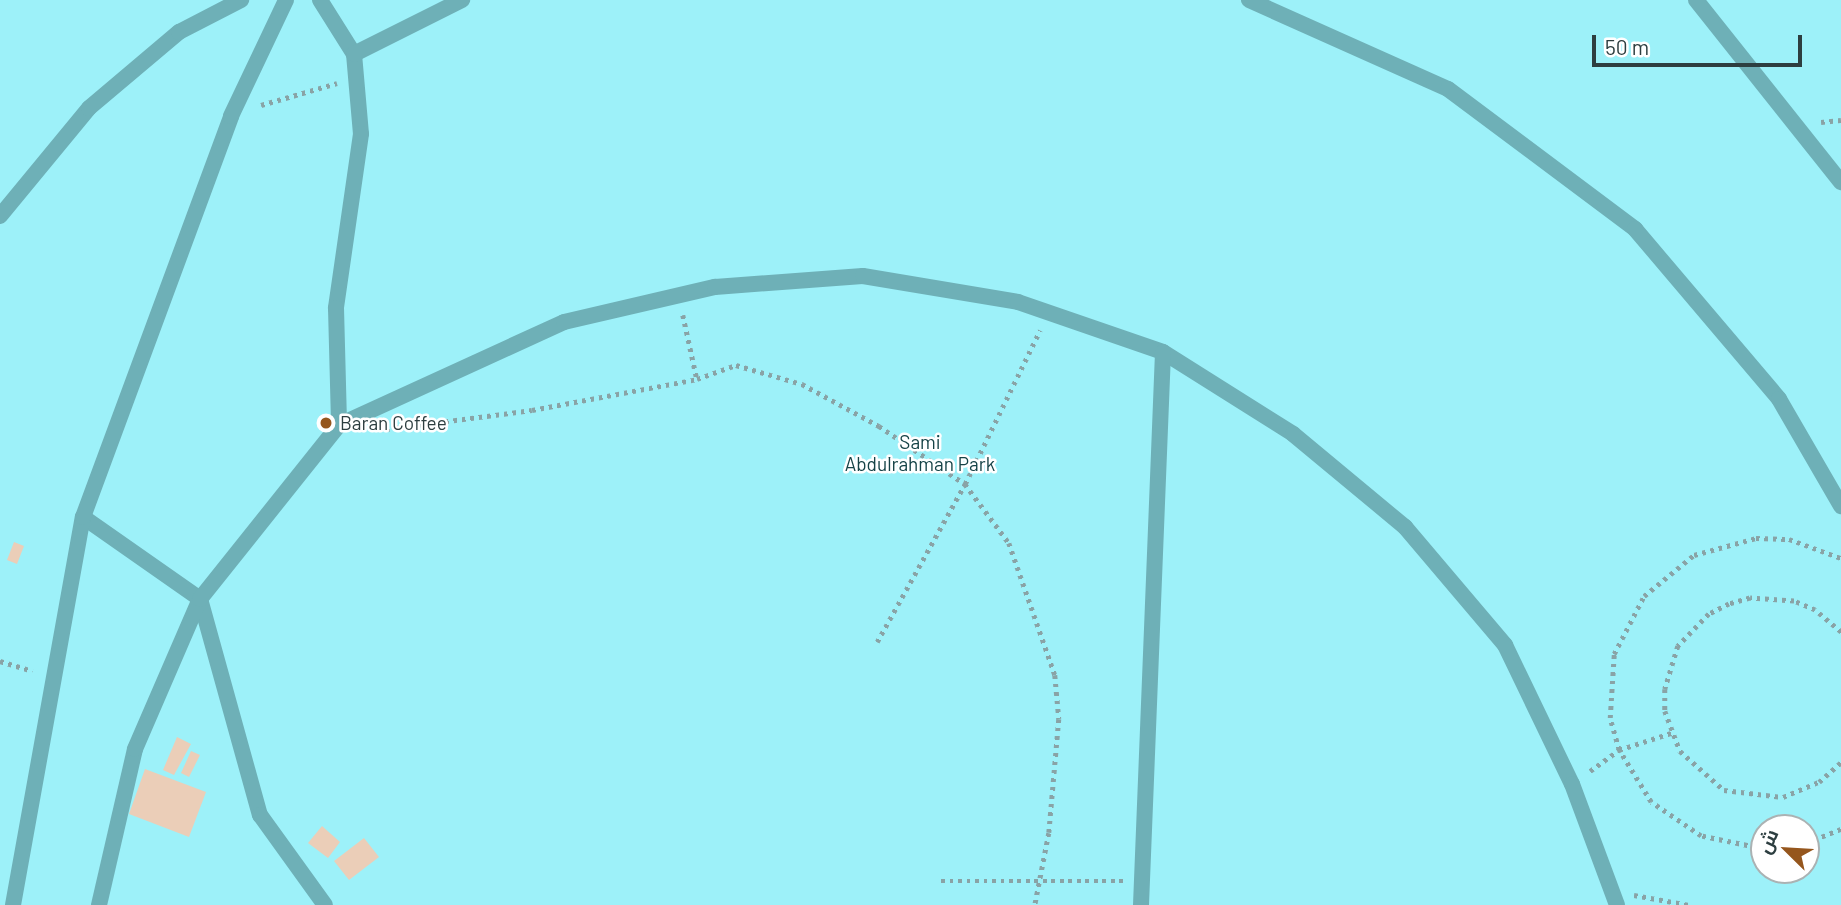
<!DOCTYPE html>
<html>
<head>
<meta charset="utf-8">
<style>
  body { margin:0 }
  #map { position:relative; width:1841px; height:905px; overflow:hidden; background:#d8fafd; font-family:Barlow,Cairo,sans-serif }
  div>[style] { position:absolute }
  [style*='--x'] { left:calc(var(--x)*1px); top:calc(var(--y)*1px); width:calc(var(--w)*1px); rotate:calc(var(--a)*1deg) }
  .green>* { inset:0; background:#9df1f9 }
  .building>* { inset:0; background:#ebceb8 }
  .path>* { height:4.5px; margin-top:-2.25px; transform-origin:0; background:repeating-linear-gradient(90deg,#89a3a6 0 3.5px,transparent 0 8.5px) }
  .lane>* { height:16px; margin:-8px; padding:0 8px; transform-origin:8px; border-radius:8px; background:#6eb0b7 }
  .dots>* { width:19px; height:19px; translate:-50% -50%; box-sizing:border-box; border:4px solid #fff; border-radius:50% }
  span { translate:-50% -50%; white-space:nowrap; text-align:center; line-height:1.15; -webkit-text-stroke:5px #fff; paint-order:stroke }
  .poi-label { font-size:19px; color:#2d3e40 }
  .left { translate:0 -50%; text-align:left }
  .park-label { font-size:19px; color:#164347 }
  .north { position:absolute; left:1750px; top:814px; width:70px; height:70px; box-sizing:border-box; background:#fff; border:2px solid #abb2b3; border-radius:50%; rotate:294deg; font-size:19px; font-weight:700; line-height:28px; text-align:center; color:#2d3e40 }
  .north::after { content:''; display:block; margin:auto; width:24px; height:32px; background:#95561d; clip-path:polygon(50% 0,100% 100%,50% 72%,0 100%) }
  .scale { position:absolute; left:1592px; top:35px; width:210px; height:32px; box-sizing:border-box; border:4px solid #2d3e40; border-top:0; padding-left:9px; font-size:21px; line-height:24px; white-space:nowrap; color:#2d3e40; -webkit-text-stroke:5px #fff; paint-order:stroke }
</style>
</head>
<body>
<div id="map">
  <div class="green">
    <i style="clip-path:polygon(evenodd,0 0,1841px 0,1841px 905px,0 905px,0 0,1764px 828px,1806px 828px,1806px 870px,1764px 870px,1764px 828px)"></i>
  </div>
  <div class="building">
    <i style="clip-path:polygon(14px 542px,24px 546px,17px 564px,7px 560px)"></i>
    <i style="clip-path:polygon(177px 737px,191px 744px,174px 775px,163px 770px)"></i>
    <i style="clip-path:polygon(191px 751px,200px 755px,189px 777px,181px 773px)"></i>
    <i style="clip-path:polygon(145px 769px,206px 792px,189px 837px,129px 814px)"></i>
    <i style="clip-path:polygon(322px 826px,340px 842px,328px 858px,308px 843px)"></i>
    <i style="clip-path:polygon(364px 838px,379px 857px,349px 880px,334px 861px)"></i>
  </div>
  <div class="path">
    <i style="--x:261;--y:105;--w:79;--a:-16.1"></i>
    <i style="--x:1821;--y:122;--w:20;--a:-6"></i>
    <i style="--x:683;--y:315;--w:66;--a:77.7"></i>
    <i style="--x:386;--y:429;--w:147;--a:-7.4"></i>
    <i style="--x:532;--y:410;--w:168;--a:-10.6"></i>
    <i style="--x:697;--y:379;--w:41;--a:-19.7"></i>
    <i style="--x:736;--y:365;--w:69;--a:16.1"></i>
    <i style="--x:802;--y:384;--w:88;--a:28.6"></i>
    <i style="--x:879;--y:426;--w:104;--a:34"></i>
    <i style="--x:965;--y:484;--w:74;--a:53.3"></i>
    <i style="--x:1009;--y:543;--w:140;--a:70.8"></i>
    <i style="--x:1055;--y:675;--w:44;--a:84.8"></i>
    <i style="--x:1059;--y:719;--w:114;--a:95"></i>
    <i style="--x:1049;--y:833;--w:73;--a:101"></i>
    <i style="--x:1841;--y:632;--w:34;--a:-140"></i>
    <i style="--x:1815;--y:610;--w:23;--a:-157"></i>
    <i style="--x:1794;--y:601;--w:44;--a:-176.1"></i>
    <i style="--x:1750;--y:598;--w:22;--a:164"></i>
    <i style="--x:1729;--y:604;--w:22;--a:153"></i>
    <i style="--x:1709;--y:614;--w:45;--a:134.1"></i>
    <i style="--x:1678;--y:646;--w:45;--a:106.8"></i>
    <i style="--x:1665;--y:689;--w:22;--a:90"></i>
    <i style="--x:1665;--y:711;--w:43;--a:69.4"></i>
    <i style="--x:1680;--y:751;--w:59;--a:41.6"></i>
    <i style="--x:1724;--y:790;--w:59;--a:6.8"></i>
    <i style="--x:1783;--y:797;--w:39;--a:-23"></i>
    <i style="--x:1819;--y:782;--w:30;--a:-42"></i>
    <i style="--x:877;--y:642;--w:181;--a:-60.9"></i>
    <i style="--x:965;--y:484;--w:171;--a:-64"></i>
    <i style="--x:0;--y:661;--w:34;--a:17"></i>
    <i style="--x:1590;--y:771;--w:36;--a:-36"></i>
    <i style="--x:1619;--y:750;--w:55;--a:-18.1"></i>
    <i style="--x:1806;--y:843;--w:38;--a:-22"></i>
    <i style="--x:1764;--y:849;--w:64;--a:-168.3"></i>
    <i style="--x:1701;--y:836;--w:60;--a:-145.8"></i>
    <i style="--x:1651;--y:802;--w:61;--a:-121.6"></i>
    <i style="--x:1619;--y:750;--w:33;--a:-106"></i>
    <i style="--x:1610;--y:718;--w:64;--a:-86.4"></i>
    <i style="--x:1614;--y:654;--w:65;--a:-62.7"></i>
    <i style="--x:1644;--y:596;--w:65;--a:-39.4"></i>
    <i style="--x:1694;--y:555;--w:64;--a:-15.3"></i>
    <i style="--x:1756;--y:538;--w:33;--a:2"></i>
    <i style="--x:1789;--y:539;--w:55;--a:20.1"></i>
    <i style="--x:941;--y:881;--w:182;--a:0"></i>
    <i style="--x:1634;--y:895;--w:56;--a:10.3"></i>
  </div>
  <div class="lane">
    <i style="--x:320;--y:0;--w:64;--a:57.8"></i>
    <i style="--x:354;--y:54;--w:80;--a:85"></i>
    <i style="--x:361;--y:134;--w:176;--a:98.2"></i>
    <i style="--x:336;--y:308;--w:117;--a:88.5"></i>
    <i style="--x:1249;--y:0;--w:218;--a:24.1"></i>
    <i style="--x:1448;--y:89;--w:234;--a:36.8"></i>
    <i style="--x:1635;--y:229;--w:223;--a:49.7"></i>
    <i style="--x:1779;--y:399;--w:124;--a:59.9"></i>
    <i style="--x:1696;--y:0;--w:233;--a:51.5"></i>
    <i style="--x:354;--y:54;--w:121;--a:-26.6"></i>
    <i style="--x:0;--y:216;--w:140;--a:-50.5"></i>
    <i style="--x:89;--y:108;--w:118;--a:-40.2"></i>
    <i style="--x:179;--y:32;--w:70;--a:-27.3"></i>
    <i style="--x:83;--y:517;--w:143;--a:35"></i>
    <i style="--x:200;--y:599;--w:224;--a:74.5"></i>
    <i style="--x:260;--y:815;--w:111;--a:54.2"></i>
    <i style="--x:13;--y:905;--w:394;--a:-79.8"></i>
    <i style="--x:83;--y:517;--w:427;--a:-69.7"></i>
    <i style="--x:231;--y:116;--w:128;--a:-64.6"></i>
    <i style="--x:99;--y:905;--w:160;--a:-77"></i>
    <i style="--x:135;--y:749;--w:163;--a:-66.6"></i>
    <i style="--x:200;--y:599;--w:223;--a:-51.4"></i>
    <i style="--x:339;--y:425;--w:247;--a:-24.6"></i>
    <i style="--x:564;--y:322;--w:155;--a:-13.1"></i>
    <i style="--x:715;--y:287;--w:148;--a:-4.3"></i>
    <i style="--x:863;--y:276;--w:157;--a:9.5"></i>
    <i style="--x:1018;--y:302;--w:153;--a:19"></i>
    <i style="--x:1163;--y:352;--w:154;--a:32.2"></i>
    <i style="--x:1293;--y:434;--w:146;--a:39.7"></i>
    <i style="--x:1405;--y:527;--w:155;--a:49.7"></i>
    <i style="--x:1505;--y:645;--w:154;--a:64.3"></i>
    <i style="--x:1572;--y:784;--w:129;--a:69.6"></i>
    <i style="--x:1141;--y:905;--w:553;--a:-87.72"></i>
  </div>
  <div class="dots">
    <i style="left:326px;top:423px;background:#95561d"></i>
  </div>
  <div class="poi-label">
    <span class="left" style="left:340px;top:423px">Baran Coffee</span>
  </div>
  <div class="park-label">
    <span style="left:920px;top:453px">Sami<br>Abdulrahman Park</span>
  </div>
  <div class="north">ش</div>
  <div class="scale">50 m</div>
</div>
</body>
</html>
